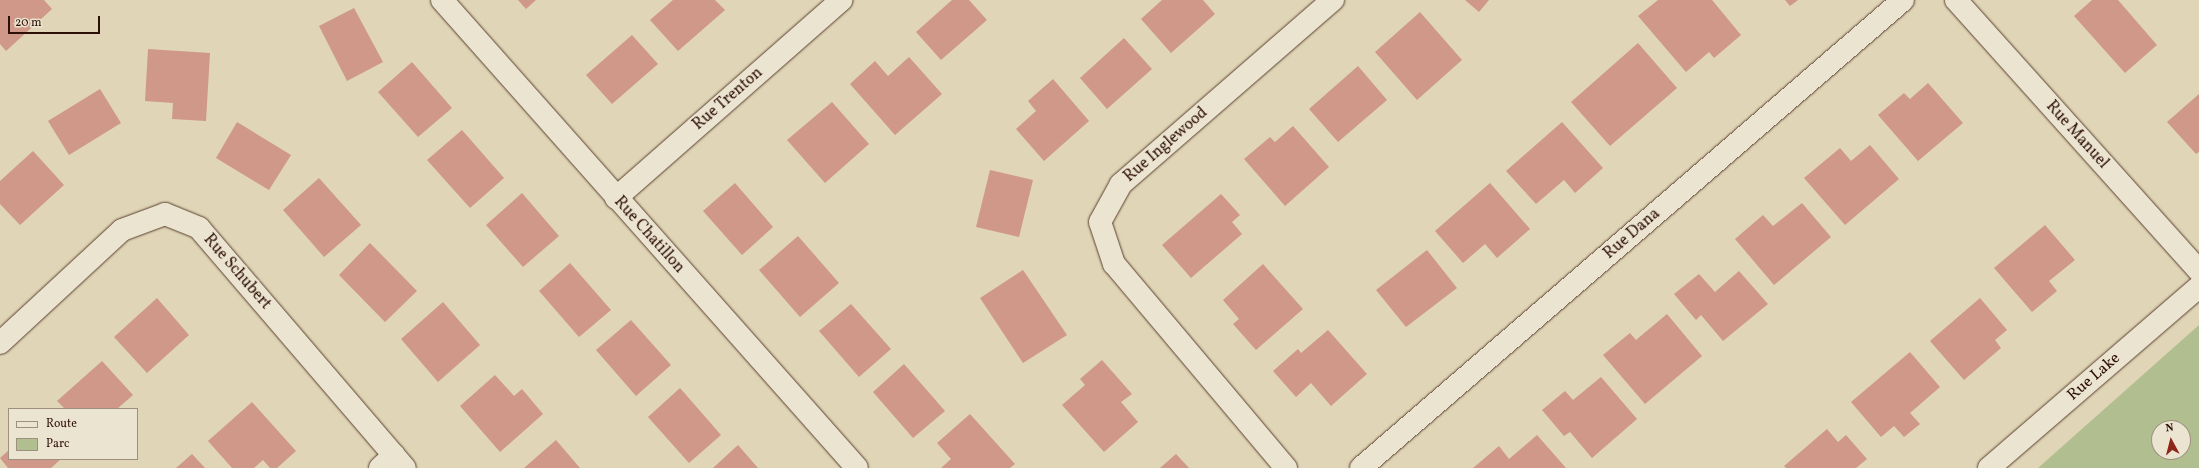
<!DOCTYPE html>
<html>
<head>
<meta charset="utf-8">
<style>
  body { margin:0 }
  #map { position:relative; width:2199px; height:468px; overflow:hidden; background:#e0d5b6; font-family:Vollkorn,serif }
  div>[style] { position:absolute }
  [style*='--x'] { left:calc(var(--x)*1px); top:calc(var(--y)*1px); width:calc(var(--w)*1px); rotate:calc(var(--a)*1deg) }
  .green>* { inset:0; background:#b0be90 }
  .building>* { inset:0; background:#cf9888 }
  .roads { filter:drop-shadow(0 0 1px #5a4031) drop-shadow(0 0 1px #5a4031) }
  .minor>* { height:22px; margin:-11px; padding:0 11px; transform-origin:11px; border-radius:11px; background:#ebe4d0 }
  span { translate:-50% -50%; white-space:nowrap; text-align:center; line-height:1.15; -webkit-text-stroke:4px #ebe4d0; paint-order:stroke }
  .street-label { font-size:16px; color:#2d0f05 }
  .legend { position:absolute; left:8px; top:408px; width:130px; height:52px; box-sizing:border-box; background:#ebe4d0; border:1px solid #9f8f7f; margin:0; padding:5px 7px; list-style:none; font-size:12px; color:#2d0f05 }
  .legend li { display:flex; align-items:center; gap:8px; height:20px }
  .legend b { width:20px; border:1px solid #9f8f7f }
  .north { position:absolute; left:2151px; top:420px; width:40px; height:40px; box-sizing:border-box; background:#ebe4d0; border:1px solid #9f8f7f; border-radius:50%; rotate:353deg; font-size:11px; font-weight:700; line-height:16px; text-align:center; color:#2d0f05 }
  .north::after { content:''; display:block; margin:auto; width:14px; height:18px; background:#8f2418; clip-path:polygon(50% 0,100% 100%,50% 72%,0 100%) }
  .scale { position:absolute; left:8px; top:16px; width:92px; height:18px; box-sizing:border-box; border:2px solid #2d0f05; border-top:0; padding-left:5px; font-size:12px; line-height:14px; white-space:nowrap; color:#2d0f05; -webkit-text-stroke:3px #ebe4d0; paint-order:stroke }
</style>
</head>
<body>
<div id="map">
  <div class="green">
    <i style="clip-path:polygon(evenodd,2199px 325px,2199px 468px,2038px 468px,2199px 325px,2159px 428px,2183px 428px,2183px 452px,2159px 452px,2159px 428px)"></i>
  </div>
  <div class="building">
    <i style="clip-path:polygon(0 0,44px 0,52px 9px,6px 51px,0 44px)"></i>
    <i style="clip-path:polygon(518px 0,536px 0,526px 9px)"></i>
    <i style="clip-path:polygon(673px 0,715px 0,725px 10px,678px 51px,650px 20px)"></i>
    <i style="clip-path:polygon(952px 0,969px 0,987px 20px,941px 60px,916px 32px)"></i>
    <i style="clip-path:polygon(1162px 0,1203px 0,1215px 14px,1171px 53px,1141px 19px)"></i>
    <i style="clip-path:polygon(1465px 0,1489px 0,1479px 12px)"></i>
    <i style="clip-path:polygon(1658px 0,1712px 0,1741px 35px,1714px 58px,1709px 52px,1686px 72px,1638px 16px)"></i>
    <i style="clip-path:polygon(1785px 0,1798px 0,1790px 6px)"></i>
    <i style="clip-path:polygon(2092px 0,2118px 0,2157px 45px,2125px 73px,2074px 16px)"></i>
    <i style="clip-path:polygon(354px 8px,383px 62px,347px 81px,319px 26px)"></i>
    <i style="clip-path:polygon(1420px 12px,1462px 60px,1417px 100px,1375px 52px)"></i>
    <i style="clip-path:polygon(632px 35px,658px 64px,612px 104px,586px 75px)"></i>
    <i style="clip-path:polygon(1124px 38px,1152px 69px,1107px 109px,1080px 78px)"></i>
    <i style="clip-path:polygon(1638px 43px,1677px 88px,1610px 146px,1571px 102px)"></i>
    <i style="clip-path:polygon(148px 49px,210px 53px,206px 121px,172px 119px,173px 103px,145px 101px)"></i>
    <i style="clip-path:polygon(909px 57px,942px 94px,895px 135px,850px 84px,875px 61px,888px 76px)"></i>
    <i style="clip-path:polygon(412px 62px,452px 108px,418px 137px,378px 92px)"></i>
    <i style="clip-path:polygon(1358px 66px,1387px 100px,1338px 142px,1309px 109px)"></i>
    <i style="clip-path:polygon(1053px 79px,1089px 121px,1044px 161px,1016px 129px,1036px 111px,1028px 101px)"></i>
    <i style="clip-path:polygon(1928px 83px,1963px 123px,1918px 161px,1878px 115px,1904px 93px,1910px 99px)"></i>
    <i style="clip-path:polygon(100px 89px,121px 123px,69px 155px,48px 121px)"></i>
    <i style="clip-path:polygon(2199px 94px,2199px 152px,2196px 154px,2167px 122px)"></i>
    <i style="clip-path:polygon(832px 102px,869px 144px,825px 183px,787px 140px)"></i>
    <i style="clip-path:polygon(237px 122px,291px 155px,269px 190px,216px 158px)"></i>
    <i style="clip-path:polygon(1562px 122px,1603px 168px,1575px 193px,1564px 180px,1536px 204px,1506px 171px)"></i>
    <i style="clip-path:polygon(1293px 126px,1329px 167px,1285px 206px,1244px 159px,1270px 137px,1275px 142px)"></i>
    <i style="clip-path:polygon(462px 130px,504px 178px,470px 208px,427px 160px)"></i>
    <i style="clip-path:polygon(1870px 145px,1899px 179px,1845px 225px,1804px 178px,1840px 148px,1851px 161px)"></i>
    <i style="clip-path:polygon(33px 151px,64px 185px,20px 225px,0 204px,0 181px)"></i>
    <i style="clip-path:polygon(990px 170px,1033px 180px,1019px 237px,976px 227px)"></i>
    <i style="clip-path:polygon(319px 178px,361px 225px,324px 257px,283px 210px)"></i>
    <i style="clip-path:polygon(735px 183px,773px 227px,742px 255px,703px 211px)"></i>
    <i style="clip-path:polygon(1490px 183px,1530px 229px,1497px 258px,1485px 244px,1463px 263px,1435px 231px)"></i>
    <i style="clip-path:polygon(522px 193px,559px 236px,523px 267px,486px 225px)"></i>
    <i style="clip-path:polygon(1221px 194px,1240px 215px,1232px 222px,1242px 234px,1191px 278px,1162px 245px)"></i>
    <i style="clip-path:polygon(1802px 203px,1831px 237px,1774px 285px,1735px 239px,1763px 215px,1773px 226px)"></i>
    <i style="clip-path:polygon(2045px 225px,2075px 260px,2049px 281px,2057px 291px,2032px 312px,1994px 268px)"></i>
    <i style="clip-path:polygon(798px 236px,839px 283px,800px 317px,759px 270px)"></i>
    <i style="clip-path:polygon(370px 243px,417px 291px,385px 322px,339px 275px)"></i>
    <i style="clip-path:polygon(1427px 250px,1457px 288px,1406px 327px,1376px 290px)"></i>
    <i style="clip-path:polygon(570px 263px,611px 310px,579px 337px,539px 291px)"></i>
    <i style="clip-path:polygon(1263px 264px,1303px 309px,1256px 350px,1233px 324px,1239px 319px,1223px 300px)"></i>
    <i style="clip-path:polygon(1023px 270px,1067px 335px,1023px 363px,980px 298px)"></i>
    <i style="clip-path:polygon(1739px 271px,1768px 304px,1723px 341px,1701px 315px,1696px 320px,1674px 294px,1699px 274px,1715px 292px)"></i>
    <i style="clip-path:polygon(157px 298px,189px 335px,147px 373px,114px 337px)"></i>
    <i style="clip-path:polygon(1980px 298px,2007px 330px,1995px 340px,2001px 348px,1964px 380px,1930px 341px)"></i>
    <i style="clip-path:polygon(443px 302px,480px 345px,438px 382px,401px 339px)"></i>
    <i style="clip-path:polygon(851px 304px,891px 349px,859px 377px,819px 331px)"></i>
    <i style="clip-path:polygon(1667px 314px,1702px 356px,1645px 404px,1603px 355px,1630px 333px,1636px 340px)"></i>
    <i style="clip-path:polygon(631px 320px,671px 365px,636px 396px,596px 350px)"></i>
    <i style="clip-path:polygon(1328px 330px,1367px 374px,1331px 406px,1311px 383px,1296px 397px,1273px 371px,1298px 349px,1301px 353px)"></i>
    <i style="clip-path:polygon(1910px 352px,1940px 387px,1910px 413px,1920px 424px,1904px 437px,1894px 426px,1881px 437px,1851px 402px)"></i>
    <i style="clip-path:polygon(1102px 360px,1132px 394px,1121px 402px,1138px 422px,1104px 452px,1062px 405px,1085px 385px,1080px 379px)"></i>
    <i style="clip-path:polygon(102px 361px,133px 395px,117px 409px,65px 409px,57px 401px)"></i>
    <i style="clip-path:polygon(904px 364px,945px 411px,913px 438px,873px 392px)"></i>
    <i style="clip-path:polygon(495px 375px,514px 396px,522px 389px,543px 414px,500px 452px,460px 406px)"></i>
    <i style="clip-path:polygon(1601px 377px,1637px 419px,1592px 458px,1570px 432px,1564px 436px,1542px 410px,1565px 391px,1573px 400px)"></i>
    <i style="clip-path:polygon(680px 388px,721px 435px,689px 463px,648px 417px)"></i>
    <i style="clip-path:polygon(252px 402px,296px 451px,277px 468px,270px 468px,263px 460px,254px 468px,232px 468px,208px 441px)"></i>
    <i style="clip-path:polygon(970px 414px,1015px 464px,1010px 468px,941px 468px,951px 459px,937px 443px)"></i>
    <i style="clip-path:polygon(1827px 429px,1838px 442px,1846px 435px,1867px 459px,1856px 468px,1786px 468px,1784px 466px)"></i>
    <i style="clip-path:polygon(1537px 435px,1566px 468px,1473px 468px,1499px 446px,1509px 459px)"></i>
    <i style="clip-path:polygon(556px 440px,580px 468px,524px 468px)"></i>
    <i style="clip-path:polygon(738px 445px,758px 468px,713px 468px)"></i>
    <i style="clip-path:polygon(9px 450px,9px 459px,61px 459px,51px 468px,8px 468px,0 458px)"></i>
    <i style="clip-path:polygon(192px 454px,205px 468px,176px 468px)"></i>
    <i style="clip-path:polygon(1176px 454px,1189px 468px,1160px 468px)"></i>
  </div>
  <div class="roads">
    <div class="minor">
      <i style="--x:442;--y:0;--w:625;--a:48.43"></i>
      <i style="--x:1956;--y:0;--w:364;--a:48.1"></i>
      <i style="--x:616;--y:198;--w:300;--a:-41.3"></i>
      <i style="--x:0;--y:343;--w:166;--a:-42.8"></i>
      <i style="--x:122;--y:230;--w:46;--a:-20.4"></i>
      <i style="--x:165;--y:214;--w:37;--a:22"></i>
      <i style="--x:199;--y:228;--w:316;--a:49.4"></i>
      <i style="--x:380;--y:468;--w:19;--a:-43"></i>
      <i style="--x:1286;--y:468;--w:267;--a:-130.1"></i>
      <i style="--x:1114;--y:264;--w:44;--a:-108.4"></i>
      <i style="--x:1100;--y:222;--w:43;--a:-61.1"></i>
      <i style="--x:1121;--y:184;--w:281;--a:-41"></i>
      <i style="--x:1361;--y:468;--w:716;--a:-40.81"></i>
      <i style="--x:1989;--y:468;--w:277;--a:-40.8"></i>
    </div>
  </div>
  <div class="street-label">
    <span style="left:728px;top:99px;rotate:-41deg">Rue Trenton</span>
    <span style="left:2077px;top:135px;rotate:48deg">Rue Manuel</span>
    <span style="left:1166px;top:145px;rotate:-41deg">Rue Inglewood</span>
    <span style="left:1632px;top:234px;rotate:-41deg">Rue Dana</span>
    <span style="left:649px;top:235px;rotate:48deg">Rue Chatillon</span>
    <span style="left:237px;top:272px;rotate:49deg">Rue Schubert</span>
    <span style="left:2094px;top:377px;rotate:-41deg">Rue Lake</span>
  </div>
  <ul class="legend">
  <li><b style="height:5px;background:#ebe4d0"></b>Route</li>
  <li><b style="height:11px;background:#b0be90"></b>Parc</li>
  </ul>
  <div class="north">N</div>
  <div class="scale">20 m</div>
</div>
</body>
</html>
